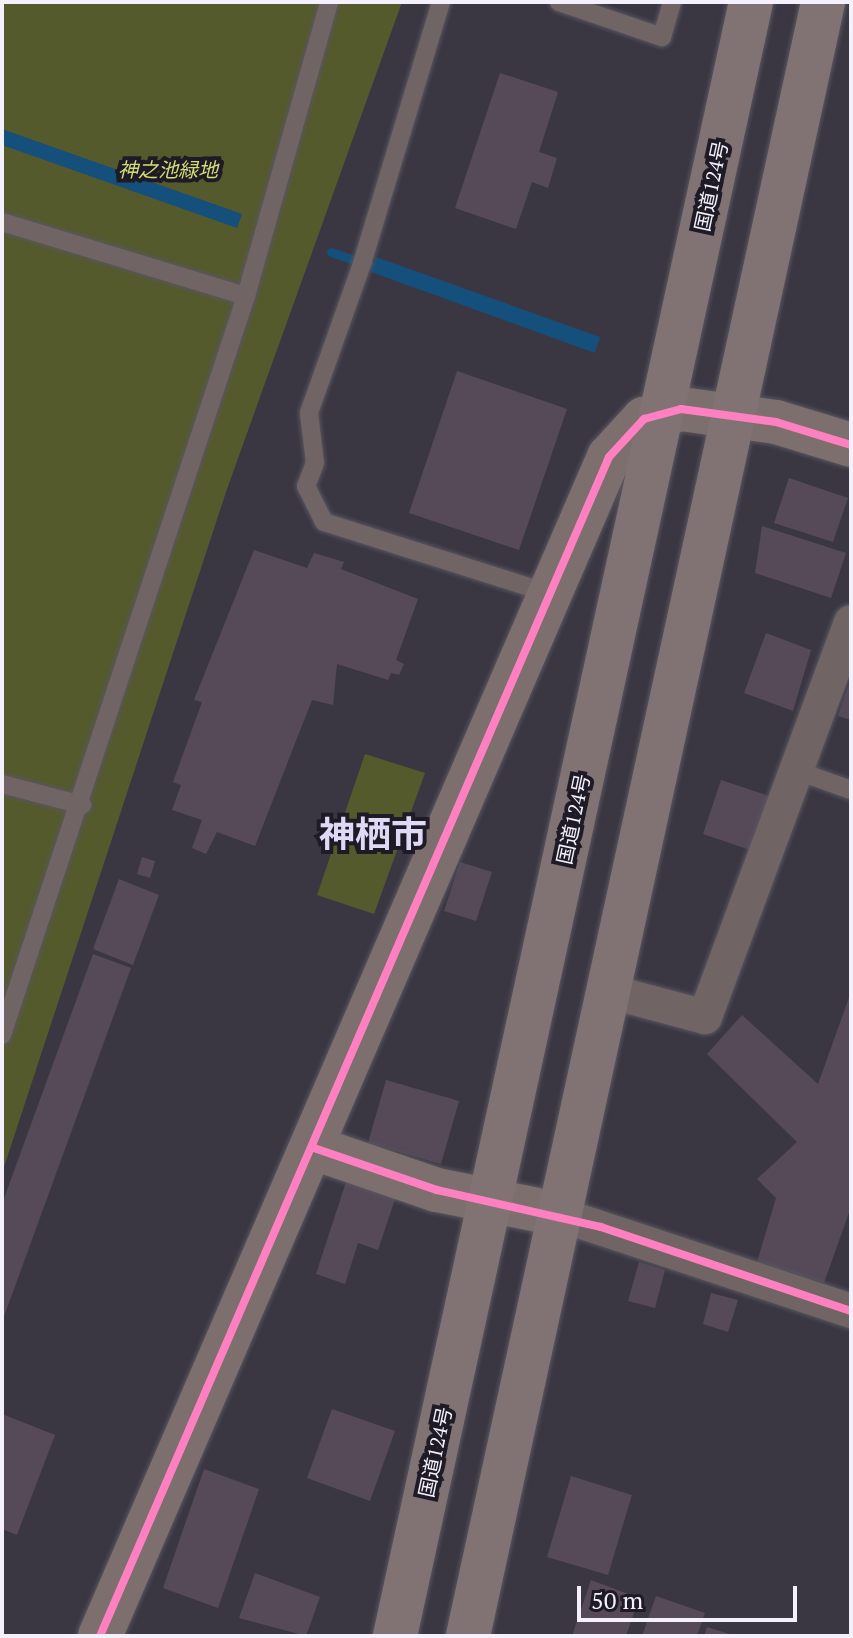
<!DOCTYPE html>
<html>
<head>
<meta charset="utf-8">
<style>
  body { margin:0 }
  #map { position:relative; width:853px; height:1638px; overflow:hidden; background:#3a3743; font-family:"PT Serif","Noto Sans JP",serif }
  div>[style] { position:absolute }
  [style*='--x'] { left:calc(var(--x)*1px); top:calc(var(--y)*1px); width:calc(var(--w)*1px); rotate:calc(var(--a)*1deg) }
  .green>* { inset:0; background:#555a2d }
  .water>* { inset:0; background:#154f7c }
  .stream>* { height:9px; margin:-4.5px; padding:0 4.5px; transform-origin:4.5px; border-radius:4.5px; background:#154f7c }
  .building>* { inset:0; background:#564a58 }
  .roads { filter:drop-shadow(0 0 2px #595660) drop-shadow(0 0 2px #595660) }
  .lane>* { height:18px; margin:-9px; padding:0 9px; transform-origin:9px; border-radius:9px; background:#706564 }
  .street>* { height:34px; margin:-17px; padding:0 17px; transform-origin:17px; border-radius:17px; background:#706564 }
  .secondary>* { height:44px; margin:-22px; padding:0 22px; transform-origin:22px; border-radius:22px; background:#7c6f6e }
  .highway>* { height:44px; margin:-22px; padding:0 22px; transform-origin:22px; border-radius:22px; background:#817373 }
  .cycleway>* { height:8px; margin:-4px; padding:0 4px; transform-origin:4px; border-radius:4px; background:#ff80c0 }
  span { translate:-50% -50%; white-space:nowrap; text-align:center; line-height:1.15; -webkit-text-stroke:8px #1e1b26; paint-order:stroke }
  .park-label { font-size:20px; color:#d1dd73; font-style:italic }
  .street-label { font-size:20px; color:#f4f1fd }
  .town-label { font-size:36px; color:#dfd9f6; font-weight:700 }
  .frame { position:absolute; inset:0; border:4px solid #f4f1fd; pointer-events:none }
  .scale { position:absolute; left:577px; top:1586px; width:220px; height:36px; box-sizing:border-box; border:4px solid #f4f1fd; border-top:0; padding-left:10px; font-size:24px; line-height:28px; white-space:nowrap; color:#f4f1fd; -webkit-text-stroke:6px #1e1b26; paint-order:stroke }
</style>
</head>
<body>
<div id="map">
  <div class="green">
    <i style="clip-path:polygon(2px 2px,402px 2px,227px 489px,2px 1173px)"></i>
    <i style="clip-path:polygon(365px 754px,425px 773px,374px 914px,317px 895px)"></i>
  </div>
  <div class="water">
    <i style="clip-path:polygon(2px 129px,242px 214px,237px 228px,2px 145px)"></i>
    <i style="clip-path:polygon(376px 257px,600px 337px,595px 353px,371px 272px)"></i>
  </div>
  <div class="stream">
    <i style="--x:331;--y:252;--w:55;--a:19.1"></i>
  </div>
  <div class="building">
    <i style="clip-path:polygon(500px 73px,558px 92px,539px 152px,557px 158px,548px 188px,532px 182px,516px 229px,455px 208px)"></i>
    <i style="clip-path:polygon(457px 371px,567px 409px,519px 550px,409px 513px)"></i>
    <i style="clip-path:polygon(789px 478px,848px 498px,833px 542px,774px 523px)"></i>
    <i style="clip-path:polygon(762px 526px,846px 553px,831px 598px,755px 573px)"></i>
    <i style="clip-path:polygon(254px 550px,307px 568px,314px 553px,344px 562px,341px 569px,418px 599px,396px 660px,404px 664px,399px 675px,391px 673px,388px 680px,337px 664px,333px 705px,312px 700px,255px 846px,217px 832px,206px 854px,192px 848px,202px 820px,172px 810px,181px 785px,173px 782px,202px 702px,194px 700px)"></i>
    <i style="clip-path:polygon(766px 633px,811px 650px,793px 711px,744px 693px)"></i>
    <i style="clip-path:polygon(851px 678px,851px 720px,838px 716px)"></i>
    <i style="clip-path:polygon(721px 780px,772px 797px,753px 851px,703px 834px)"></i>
    <i style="clip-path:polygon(142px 857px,155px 861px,150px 878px,137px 874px)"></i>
    <i style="clip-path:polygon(460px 862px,492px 872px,476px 921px,444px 911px)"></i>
    <i style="clip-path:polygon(119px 879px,159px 895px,133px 965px,93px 949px)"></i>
    <i style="clip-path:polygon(93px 954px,131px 968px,2px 1322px,2px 1204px)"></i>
    <i style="clip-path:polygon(851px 992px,851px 1207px,824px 1283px,757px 1262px,776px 1198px,757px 1179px,797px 1142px,707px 1054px,742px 1015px,818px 1084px)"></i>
    <i style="clip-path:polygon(386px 1080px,459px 1101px,441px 1164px,368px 1143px)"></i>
    <i style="clip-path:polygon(347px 1179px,396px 1196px,378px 1250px,358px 1243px,345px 1284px,316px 1274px)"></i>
    <i style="clip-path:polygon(639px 1262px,665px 1270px,655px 1308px,628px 1301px)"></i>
    <i style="clip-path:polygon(711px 1293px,738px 1300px,728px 1332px,703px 1324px)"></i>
    <i style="clip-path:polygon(332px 1409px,395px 1431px,370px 1501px,307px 1478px)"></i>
    <i style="clip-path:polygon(2px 1414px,55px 1435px,17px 1535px,2px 1529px)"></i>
    <i style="clip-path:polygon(204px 1469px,259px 1489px,218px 1608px,163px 1588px)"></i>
    <i style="clip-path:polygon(571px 1476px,632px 1495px,608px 1575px,547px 1557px)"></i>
    <i style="clip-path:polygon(255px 1573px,320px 1597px,306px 1636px,239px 1618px)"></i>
    <i style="clip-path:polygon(591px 1580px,639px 1598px,626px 1636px,572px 1636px)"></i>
    <i style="clip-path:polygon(656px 1596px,705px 1613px,697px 1636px,642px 1636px)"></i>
    <i style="clip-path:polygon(707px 1627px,733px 1635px,733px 1636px,704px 1636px)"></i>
  </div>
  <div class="roads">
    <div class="lane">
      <i style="--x:441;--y:2;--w:270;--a:106.8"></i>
      <i style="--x:363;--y:261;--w:161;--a:109.6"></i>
      <i style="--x:309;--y:413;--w:50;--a:83.2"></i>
      <i style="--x:315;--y:463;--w:25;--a:111"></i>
      <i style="--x:306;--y:486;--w:40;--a:63.4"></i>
      <i style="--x:324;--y:522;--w:235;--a:17.6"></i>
      <i style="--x:559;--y:2;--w:109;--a:18.8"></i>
      <i style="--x:662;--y:37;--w:36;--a:-74"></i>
      <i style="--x:2;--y:222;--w:255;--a:16.9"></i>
      <i style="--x:798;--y:771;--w:56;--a:19.7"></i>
      <i style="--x:2;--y:784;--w:83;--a:14.7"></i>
      <i style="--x:2;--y:1035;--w:778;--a:-71.73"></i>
      <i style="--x:246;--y:296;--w:305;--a:-74.2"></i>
    </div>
    <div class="street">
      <i style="--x:608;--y:991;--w:100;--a:15"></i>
      <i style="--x:705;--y:1017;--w:421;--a:-69.7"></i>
      <i style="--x:558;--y:1214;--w:309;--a:18.3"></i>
    </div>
    <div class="secondary">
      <i style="--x:314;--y:1148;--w:130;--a:18.9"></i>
      <i style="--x:437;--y:1190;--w:123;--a:11.2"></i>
      <i style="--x:100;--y:1636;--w:1284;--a:-66.65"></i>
      <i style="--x:609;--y:457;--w:52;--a:-47.4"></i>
      <i style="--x:644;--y:419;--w:38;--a:-15"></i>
      <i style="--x:681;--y:409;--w:96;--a:7.8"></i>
      <i style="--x:776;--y:422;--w:78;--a:17"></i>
    </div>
    <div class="highway">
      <i style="--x:395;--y:1636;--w:1672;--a:-77.71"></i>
      <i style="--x:468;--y:1636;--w:1672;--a:-77.74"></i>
    </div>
  </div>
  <div class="cycleway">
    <i style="--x:314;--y:1148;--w:130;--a:18.9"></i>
    <i style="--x:437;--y:1190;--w:168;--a:12.7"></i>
    <i style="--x:601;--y:1227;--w:264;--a:18.6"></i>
    <i style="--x:100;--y:1636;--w:1284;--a:-66.65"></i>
    <i style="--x:609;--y:457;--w:52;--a:-47.4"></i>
    <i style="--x:644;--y:419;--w:38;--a:-15"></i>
    <i style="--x:681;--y:409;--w:96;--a:7.8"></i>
    <i style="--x:776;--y:422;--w:78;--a:17"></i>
  </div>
  <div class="park-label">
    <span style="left:168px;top:169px">神之池緑地</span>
  </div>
  <div class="street-label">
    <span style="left:711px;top:186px;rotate:-78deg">国道124号</span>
    <span style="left:573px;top:819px;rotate:-78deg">国道124号</span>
    <span style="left:435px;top:1452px;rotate:-78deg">国道124号</span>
  </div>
  <div class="town-label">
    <span style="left:373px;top:834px">神栖市</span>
  </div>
  <div class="frame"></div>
  <div class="scale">50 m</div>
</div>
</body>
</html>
